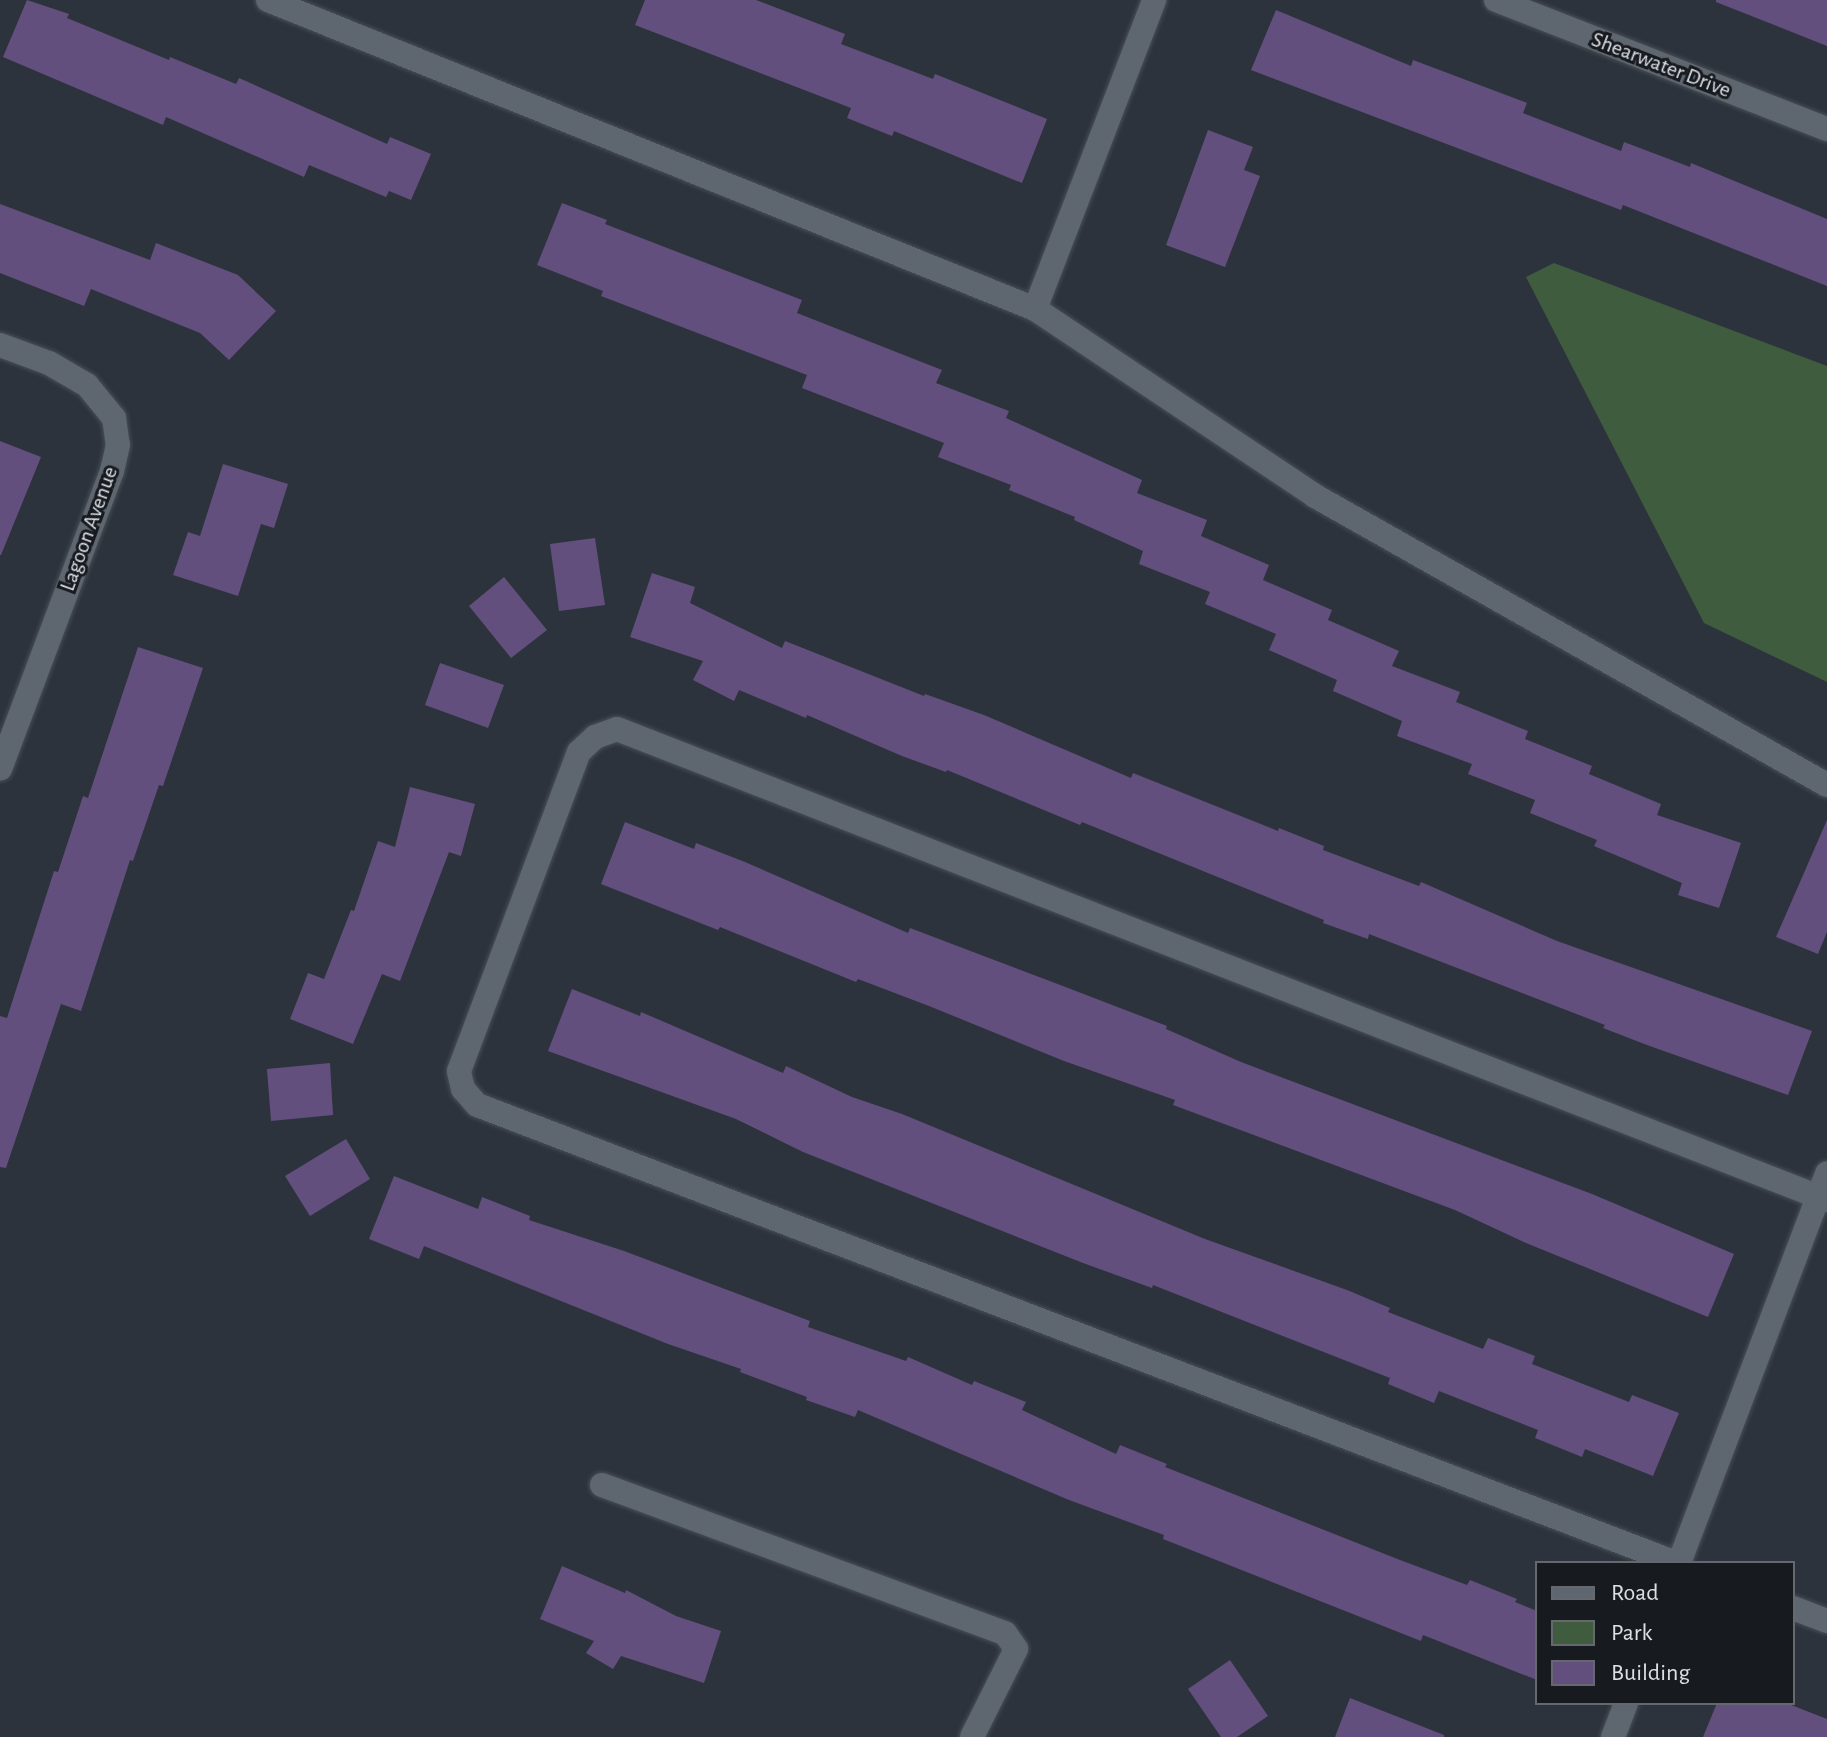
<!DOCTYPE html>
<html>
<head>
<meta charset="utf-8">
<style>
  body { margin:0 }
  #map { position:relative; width:1827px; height:1737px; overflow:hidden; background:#2c333c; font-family:"Alegreya Sans",sans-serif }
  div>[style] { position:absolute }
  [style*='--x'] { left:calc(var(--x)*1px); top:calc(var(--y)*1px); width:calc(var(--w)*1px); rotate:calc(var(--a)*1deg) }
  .green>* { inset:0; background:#3f5c3e }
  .building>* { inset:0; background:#634f7e }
  .roads { filter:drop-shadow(0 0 2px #484e56) drop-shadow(0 0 2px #484e56) }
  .minor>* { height:24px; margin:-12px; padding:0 12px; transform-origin:12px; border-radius:12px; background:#5e6670 }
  span { translate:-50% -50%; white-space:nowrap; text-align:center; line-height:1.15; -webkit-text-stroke:6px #171a1f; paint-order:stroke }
  .street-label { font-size:22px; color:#dbe0e6 }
  .legend { position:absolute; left:1535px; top:1561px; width:260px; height:144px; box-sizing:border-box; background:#171a1f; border:2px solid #65696f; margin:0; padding:10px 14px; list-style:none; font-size:24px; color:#dbe0e6 }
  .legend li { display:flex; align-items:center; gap:16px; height:40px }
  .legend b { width:40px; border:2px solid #65696f }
</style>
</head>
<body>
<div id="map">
  <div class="green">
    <i style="clip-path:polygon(1554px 263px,1827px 366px,1827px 682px,1704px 623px,1526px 277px)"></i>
  </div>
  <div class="building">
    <i style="clip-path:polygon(27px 0,69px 14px,67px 18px,169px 60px,170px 57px,236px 84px,239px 78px,387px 144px,390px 137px,431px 154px,411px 200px,389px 191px,386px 197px,309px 165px,304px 177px,166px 117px,163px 125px,3px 57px)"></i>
    <i style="clip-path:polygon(645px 0,756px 0,845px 34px,841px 44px,933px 79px,935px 74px,1047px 119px,1022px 183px,894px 131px,892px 136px,847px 118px,851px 108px,635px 25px)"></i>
    <i style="clip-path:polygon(1716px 0,1827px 0,1827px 46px,1716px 2px)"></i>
    <i style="clip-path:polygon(1276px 10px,1411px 66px,1413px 60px,1527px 103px,1523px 113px,1621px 151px,1624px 142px,1690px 167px,1691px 163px,1827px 219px,1827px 286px,1623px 205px,1621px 210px,1251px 70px)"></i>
    <i style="clip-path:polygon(1208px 130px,1253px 147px,1244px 170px,1260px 176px,1225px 267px,1166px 245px)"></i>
    <i style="clip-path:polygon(562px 203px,607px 220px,605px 224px,802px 300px,797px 313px,942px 370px,936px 383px,1009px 411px,1006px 418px,1142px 480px,1137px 493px,1207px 520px,1201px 536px,1269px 565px,1263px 580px,1332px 610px,1328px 620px,1399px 651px,1392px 666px,1460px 692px,1456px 702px,1528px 731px,1525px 739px,1592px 766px,1589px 774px,1661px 804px,1657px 815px,1741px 843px,1719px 908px,1678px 895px,1682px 883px,1594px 846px,1597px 840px,1530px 813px,1535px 800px,1468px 774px,1472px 764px,1397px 736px,1402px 721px,1333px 691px,1337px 680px,1269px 650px,1276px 634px,1205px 604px,1210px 592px,1139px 564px,1143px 551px,1074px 520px,1075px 517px,1009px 490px,1011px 485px,938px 457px,944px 443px,802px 388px,807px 375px,601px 296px,603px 291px,537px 265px)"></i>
    <i style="clip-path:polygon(0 204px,150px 260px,156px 243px,238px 275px,276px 311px,229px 360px,200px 333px,91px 289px,84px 306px,0 273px)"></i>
    <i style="clip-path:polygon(0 441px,41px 457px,1px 555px,0 555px)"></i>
    <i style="clip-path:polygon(223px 464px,288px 484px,274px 528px,261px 524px,238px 596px,173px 575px,188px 532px,200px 536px)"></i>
    <i style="clip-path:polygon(595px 538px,605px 605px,559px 611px,550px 544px)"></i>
    <i style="clip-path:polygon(652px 573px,695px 587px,690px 603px,782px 648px,785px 641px,924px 696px,925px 694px,984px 715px,1131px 778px,1133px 773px,1278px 831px,1279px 828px,1324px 846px,1323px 850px,1419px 886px,1421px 882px,1557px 941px,1812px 1031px,1788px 1095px,1647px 1045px,1603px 1028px,1605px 1025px,1369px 934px,1368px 939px,1323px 923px,1324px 920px,1082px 822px,1080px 825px,947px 770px,946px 772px,902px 756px,807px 715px,806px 718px,739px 690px,734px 701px,693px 680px,703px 661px,630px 637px)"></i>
    <i style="clip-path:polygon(504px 577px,547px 630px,511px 658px,469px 606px)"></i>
    <i style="clip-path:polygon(138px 647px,203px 668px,163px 786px,159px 785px,133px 861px,130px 860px,81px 1011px,61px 1004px,6px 1168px,0 1167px,0 1016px,7px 1018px,54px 871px,58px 872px,83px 796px,88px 798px)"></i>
    <i style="clip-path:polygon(440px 663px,504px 685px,488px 728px,425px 705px)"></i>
    <i style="clip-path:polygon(410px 787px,475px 804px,461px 856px,449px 852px,400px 981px,382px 974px,353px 1044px,290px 1019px,308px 973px,324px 979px,351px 910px,354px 911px,378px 841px,395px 847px)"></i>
    <i style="clip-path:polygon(1827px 820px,1827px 932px,1818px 954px,1776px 937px)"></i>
    <i style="clip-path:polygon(625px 822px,694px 849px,696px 843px,745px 862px,908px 933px,910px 928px,1055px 983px,1167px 1026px,1166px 1029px,1241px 1062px,1592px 1194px,1734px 1254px,1708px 1317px,1526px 1243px,1455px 1210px,1173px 1105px,1175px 1100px,1064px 1061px,929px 1006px,858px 979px,856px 982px,720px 927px,718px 930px,601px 884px)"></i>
    <i style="clip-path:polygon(572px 989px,640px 1016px,641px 1012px,783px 1073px,786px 1066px,852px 1097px,902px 1114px,1205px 1239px,1347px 1290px,1390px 1308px,1388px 1312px,1483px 1349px,1488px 1338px,1535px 1356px,1532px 1364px,1629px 1402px,1632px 1395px,1679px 1413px,1653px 1476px,1585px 1449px,1582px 1457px,1535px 1438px,1538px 1430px,1439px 1391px,1434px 1403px,1388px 1384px,1390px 1378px,1153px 1285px,1152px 1288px,1083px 1263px,803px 1152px,736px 1119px,548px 1051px)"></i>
    <i style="clip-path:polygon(330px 1063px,333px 1115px,271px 1121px,267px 1069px)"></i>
    <i style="clip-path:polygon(346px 1139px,370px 1179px,310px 1216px,285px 1176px)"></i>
    <i style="clip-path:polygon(394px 1176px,478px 1209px,482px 1197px,530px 1216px,529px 1220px,624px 1251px,810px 1321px,808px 1327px,906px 1361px,908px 1357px,972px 1385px,974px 1381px,1026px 1402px,1022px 1410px,1116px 1454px,1120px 1445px,1167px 1464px,1165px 1467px,1400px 1560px,1467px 1585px,1470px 1580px,1517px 1599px,1515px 1602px,1537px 1611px,1537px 1680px,1423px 1635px,1421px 1641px,1163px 1539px,1164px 1535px,1069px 1500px,858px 1410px,855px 1417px,806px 1400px,807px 1397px,740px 1372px,741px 1369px,668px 1344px,424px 1246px,419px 1259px,369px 1239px)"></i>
    <i style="clip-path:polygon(562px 1566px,625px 1593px,626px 1590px,676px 1616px,721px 1631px,704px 1683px,621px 1656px,613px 1669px,586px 1653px,594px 1641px,540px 1619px)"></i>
    <i style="clip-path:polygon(1230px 1660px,1268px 1716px,1237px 1737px,1221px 1737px,1188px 1689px)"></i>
    <i style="clip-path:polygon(1350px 1698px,1444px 1735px,1444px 1737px,1335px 1737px)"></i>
    <i style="clip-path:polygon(1717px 1703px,1786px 1703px,1827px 1719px,1827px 1737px,1703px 1737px)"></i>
  </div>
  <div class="roads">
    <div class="minor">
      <i style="--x:268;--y:0;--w:827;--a:21.94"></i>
      <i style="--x:1035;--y:309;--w:337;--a:33.7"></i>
      <i style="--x:1315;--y:496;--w:588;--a:29.44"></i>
      <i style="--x:1496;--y:0;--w:355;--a:21.3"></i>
      <i style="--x:1035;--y:309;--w:331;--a:-68.9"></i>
      <i style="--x:0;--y:345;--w:52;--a:20.2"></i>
      <i style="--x:49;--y:363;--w:44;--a:30.1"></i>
      <i style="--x:87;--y:385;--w:43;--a:50.7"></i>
      <i style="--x:114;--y:418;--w:27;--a:82"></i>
      <i style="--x:118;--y:445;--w:27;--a:103"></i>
      <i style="--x:112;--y:471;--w:318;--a:110.6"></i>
      <i style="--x:602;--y:1485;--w:429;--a:20.2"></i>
      <i style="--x:1005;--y:1633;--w:19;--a:55"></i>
      <i style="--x:1016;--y:1649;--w:98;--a:116.6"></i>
      <i style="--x:1676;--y:1563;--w:1283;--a:-159.09"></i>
      <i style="--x:477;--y:1105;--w:21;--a:-131"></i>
      <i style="--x:463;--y:1089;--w:18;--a:-103"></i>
      <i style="--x:459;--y:1071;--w:341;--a:-69.4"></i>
      <i style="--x:579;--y:752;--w:22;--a:-43"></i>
      <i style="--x:595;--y:737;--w:23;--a:-20"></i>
      <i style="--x:617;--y:729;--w:1298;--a:21.27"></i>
      <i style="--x:1679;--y:1563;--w:417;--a:-69.2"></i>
      <i style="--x:1793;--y:1608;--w:36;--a:21"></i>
      <i style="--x:1613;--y:1737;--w:36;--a:-69"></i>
    </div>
  </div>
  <div class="street-label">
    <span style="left:1661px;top:65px;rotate:21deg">Shearwater Drive</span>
    <span style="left:89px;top:529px;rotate:-70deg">Lagoon Avenue</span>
  </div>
  <ul class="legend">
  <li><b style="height:10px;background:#5e6670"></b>Road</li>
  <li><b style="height:22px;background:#3f5c3e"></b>Park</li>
  <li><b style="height:22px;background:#634f7e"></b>Building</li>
  </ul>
</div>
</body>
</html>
